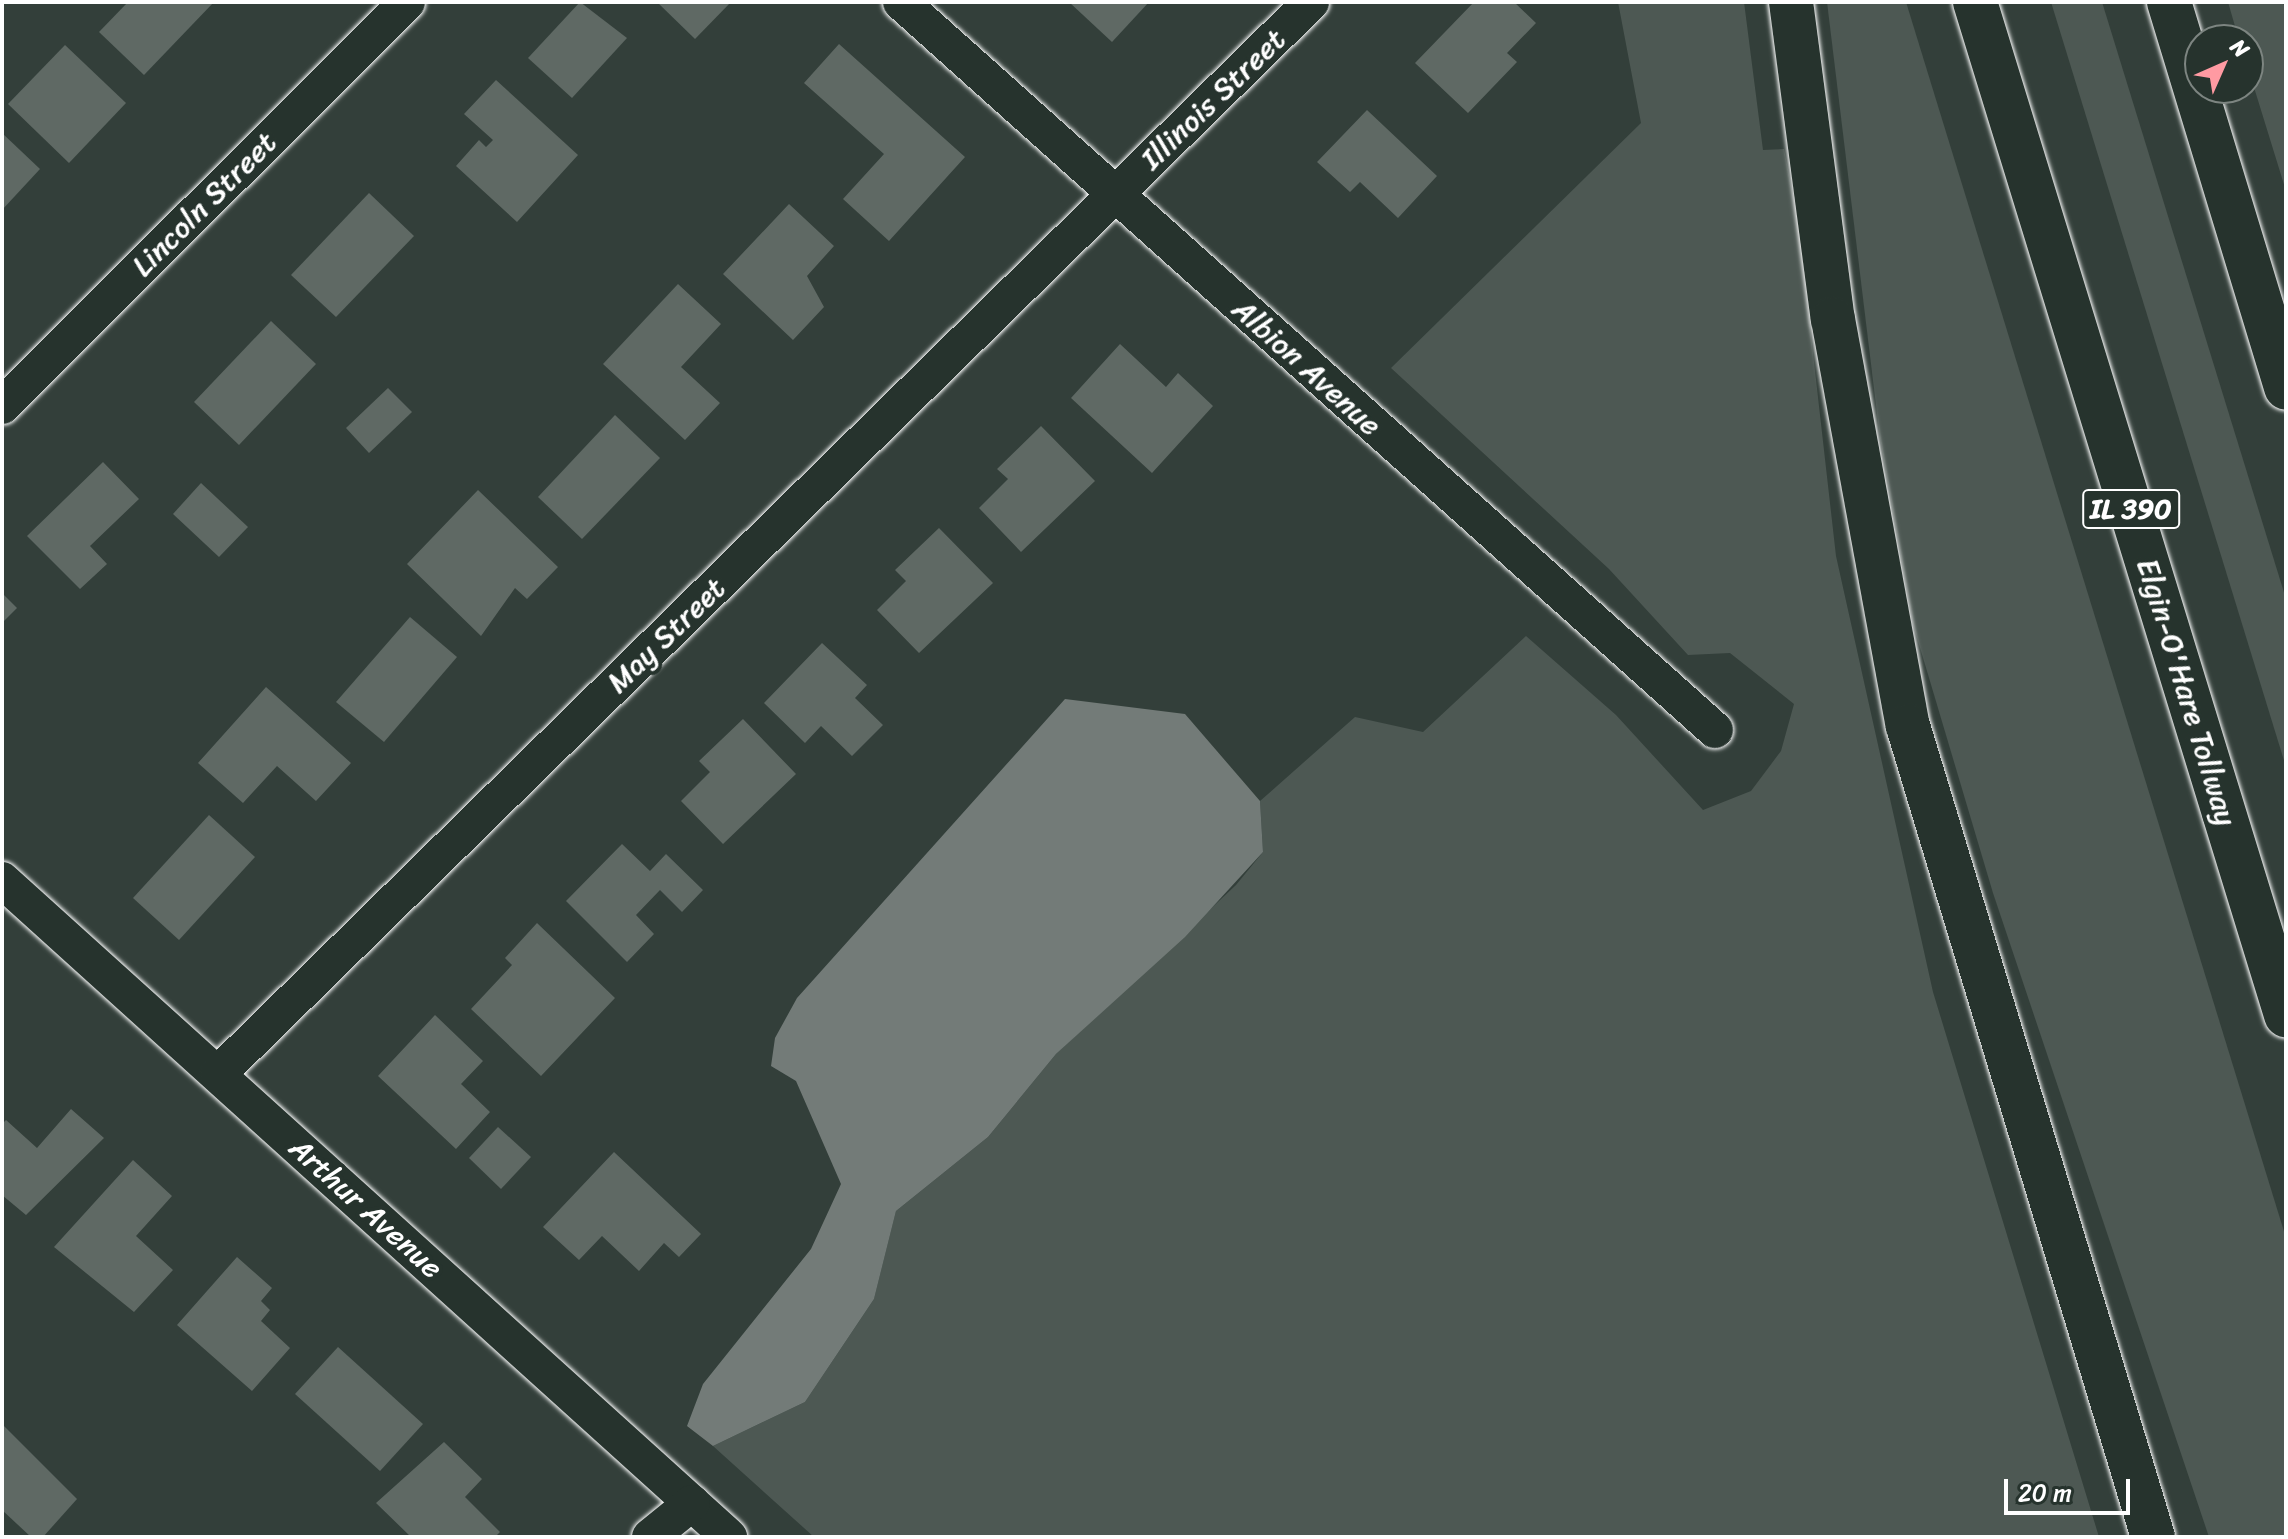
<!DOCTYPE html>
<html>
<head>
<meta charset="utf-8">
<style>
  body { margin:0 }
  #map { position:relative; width:2288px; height:1539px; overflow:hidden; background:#333f3a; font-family:Sriracha,sans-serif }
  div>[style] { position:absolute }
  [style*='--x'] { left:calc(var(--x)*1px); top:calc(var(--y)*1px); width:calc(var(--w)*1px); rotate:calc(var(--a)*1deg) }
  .green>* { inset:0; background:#4d5853 }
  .water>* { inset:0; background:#737b78 }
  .building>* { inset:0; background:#5f6964 }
  .roads { filter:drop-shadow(0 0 2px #fff) drop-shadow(0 0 2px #fff) }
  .street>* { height:36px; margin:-18px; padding:0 18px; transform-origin:18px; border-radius:18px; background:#26332d }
  .highway>* { height:44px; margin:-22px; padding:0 22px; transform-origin:22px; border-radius:22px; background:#26332d }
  span { translate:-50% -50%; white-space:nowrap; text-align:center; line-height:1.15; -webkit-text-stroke:8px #26332d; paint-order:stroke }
  .shield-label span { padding:2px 6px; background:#26332d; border:2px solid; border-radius:6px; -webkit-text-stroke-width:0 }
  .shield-label { font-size:28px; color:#fff; font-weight:700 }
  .street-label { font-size:30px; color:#fff }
  .frame { position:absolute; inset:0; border:4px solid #fff; pointer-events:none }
  .north { position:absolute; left:2184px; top:24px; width:80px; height:80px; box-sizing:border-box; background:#26332d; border:2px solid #7d8581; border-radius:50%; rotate:45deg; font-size:22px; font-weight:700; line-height:32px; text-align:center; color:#fff }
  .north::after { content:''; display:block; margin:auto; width:28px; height:36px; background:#ff9aa2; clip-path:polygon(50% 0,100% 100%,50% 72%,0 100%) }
  .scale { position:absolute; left:2004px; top:1479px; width:126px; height:36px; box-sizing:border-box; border:4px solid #fff; border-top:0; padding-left:10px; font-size:24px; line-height:28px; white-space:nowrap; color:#fff; -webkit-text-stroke:6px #26332d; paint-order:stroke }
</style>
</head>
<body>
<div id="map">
  <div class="green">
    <i style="clip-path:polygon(1618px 2px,1744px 2px,1763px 150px,1784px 149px,1798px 221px,1836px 556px,1933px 992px,2099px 1537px,814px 1537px,713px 1446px,805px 1402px,874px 1299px,896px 1211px,988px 1137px,1056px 1054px,1236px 885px,1263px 852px,1260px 801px,1355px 717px,1423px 732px,1526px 636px,1616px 715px,1703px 810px,1751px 791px,1781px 751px,1794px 704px,1730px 653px,1688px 655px,1609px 569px,1391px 368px,1641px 123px)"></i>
    <i style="clip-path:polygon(1827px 2px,1906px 2px,2286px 1238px,2286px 1537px,2209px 1537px,1993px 893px,1913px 624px,1880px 438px)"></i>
    <i style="clip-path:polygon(2051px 2px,2102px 2px,2286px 599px,2286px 767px)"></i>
    <i style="clip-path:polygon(2228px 2px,2282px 2px,2286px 8px,2286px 191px,2248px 68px,2248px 40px,2239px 40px)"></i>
  </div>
  <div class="water">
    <i style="clip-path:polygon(1065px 699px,1185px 714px,1260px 801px,1263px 852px,1185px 937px,1056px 1054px,988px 1137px,896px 1211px,874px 1299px,805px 1402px,713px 1446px,687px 1426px,703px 1384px,811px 1249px,841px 1184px,796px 1081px,771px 1066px,775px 1038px,797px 998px)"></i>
  </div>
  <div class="building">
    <i style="clip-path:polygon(128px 2px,214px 2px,144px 75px,99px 32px)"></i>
    <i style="clip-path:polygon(580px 2px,627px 38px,572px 98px,528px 58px)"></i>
    <i style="clip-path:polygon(657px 2px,731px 2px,695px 39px)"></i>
    <i style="clip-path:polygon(1069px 2px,1149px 2px,1112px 42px)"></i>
    <i style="clip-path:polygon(1474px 2px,1514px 2px,1536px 23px,1507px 53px,1517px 62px,1468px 113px,1415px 63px)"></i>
    <i style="clip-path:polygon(839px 44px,965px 157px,889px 241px,843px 199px,884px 154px,804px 83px)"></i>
    <i style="clip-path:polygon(65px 45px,126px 103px,69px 163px,8px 104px)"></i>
    <i style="clip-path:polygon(496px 80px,578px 155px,517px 222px,456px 166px,479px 140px,486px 147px,493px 140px,464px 114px)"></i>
    <i style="clip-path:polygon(1367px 110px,1437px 176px,1398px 218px,1360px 182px,1350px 192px,1317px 162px)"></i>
    <i style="clip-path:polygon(2px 133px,40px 169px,2px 210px)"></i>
    <i style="clip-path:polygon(369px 193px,414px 236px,336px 317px,291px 275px)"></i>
    <i style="clip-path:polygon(789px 204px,834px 246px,807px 276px,824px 307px,793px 340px,723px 274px)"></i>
    <i style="clip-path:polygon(678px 284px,721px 324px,681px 367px,720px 403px,685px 440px,603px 364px)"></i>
    <i style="clip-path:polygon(271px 321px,316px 364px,239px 445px,194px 402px)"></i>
    <i style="clip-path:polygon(1120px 344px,1166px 387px,1178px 373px,1213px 406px,1152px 473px,1071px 398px)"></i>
    <i style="clip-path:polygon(388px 388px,412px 412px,369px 453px,346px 428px)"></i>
    <i style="clip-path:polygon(615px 415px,660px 458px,582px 539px,538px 497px)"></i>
    <i style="clip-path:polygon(1041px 426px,1095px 481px,1021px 552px,979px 508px,1008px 479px,997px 469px)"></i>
    <i style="clip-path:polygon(103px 462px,139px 499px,90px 546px,107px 564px,80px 589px,27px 536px)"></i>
    <i style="clip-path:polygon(201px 483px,248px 527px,219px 557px,173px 514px)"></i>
    <i style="clip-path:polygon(478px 490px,558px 567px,527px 599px,515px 588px,481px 636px,407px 564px)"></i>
    <i style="clip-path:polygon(939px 528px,993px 583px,919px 653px,877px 610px,906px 581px,895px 570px)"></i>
    <i style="clip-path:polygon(2px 593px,17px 608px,2px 623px)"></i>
    <i style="clip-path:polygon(410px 617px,457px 657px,384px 742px,336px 702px)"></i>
    <i style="clip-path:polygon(822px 643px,867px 685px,855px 698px,883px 725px,852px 756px,821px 726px,805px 743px,764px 703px)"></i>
    <i style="clip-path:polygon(266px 687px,351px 763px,316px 801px,277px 766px,243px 803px,198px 763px)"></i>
    <i style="clip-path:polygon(743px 719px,796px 774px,723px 844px,681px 801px,710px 772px,699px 761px)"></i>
    <i style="clip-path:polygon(209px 815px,255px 857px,179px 940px,133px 898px)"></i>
    <i style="clip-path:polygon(622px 844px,650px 871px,666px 854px,703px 890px,682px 912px,660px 890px,636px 915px,654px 934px,627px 962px,566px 901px)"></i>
    <i style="clip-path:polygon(537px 923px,615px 998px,541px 1076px,471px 1009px,512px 965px,505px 958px)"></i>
    <i style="clip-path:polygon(435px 1015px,483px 1061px,461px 1084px,490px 1112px,456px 1149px,378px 1076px)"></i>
    <i style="clip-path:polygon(71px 1109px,104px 1138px,26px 1215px,2px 1195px,2px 1124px,6px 1120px,37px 1148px)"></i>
    <i style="clip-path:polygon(498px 1127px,531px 1157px,501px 1189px,469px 1158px)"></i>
    <i style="clip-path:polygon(614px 1152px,701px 1234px,679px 1257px,664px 1243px,639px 1271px,602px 1236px,579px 1260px,543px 1227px)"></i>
    <i style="clip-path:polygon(133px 1160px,172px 1196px,136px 1236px,173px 1270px,134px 1312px,54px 1247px)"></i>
    <i style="clip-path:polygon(237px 1257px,272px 1288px,261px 1301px,270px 1310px,261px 1321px,290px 1348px,252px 1391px,177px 1325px)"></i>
    <i style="clip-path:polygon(338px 1347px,423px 1424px,380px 1471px,295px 1394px)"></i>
    <i style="clip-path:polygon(2px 1424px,77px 1499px,43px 1537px,31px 1537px,2px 1510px)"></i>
    <i style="clip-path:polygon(444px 1442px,482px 1479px,465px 1497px,500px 1532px,495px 1537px,411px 1537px,376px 1503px)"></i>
  </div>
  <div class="roads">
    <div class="street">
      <i style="--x:901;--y:2;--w:1092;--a:41.81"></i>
      <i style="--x:2;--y:406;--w:572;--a:-44.93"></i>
      <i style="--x:2;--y:880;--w:980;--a:42.1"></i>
      <i style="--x:218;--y:1074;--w:1531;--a:-44.44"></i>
      <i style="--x:650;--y:1537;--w:54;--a:-39"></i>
    </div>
    <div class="highway">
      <i style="--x:1791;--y:2;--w:320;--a:82.5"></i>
      <i style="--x:1833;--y:319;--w:414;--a:79.6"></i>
      <i style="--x:1908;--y:726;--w:847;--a:73.19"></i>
      <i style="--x:1975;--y:2;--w:1060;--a:72.93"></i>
      <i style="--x:2169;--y:2;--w:403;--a:73.1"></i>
    </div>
  </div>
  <div class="shield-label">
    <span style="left:2131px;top:509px">IL 390</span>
  </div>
  <div class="street-label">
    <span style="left:1213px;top:99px;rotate:-44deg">Illinois Street</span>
    <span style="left:204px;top:204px;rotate:-45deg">Lincoln Street</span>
    <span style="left:1307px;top:367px;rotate:42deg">Albion Avenue</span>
    <span style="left:666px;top:635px;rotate:-44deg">May Street</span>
    <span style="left:2187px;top:692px;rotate:73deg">Elgin-O'Hare Tollway</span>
    <span style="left:366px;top:1208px;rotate:42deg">Arthur Avenue</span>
  </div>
  <div class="frame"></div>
  <div class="north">N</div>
  <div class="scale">20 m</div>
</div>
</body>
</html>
